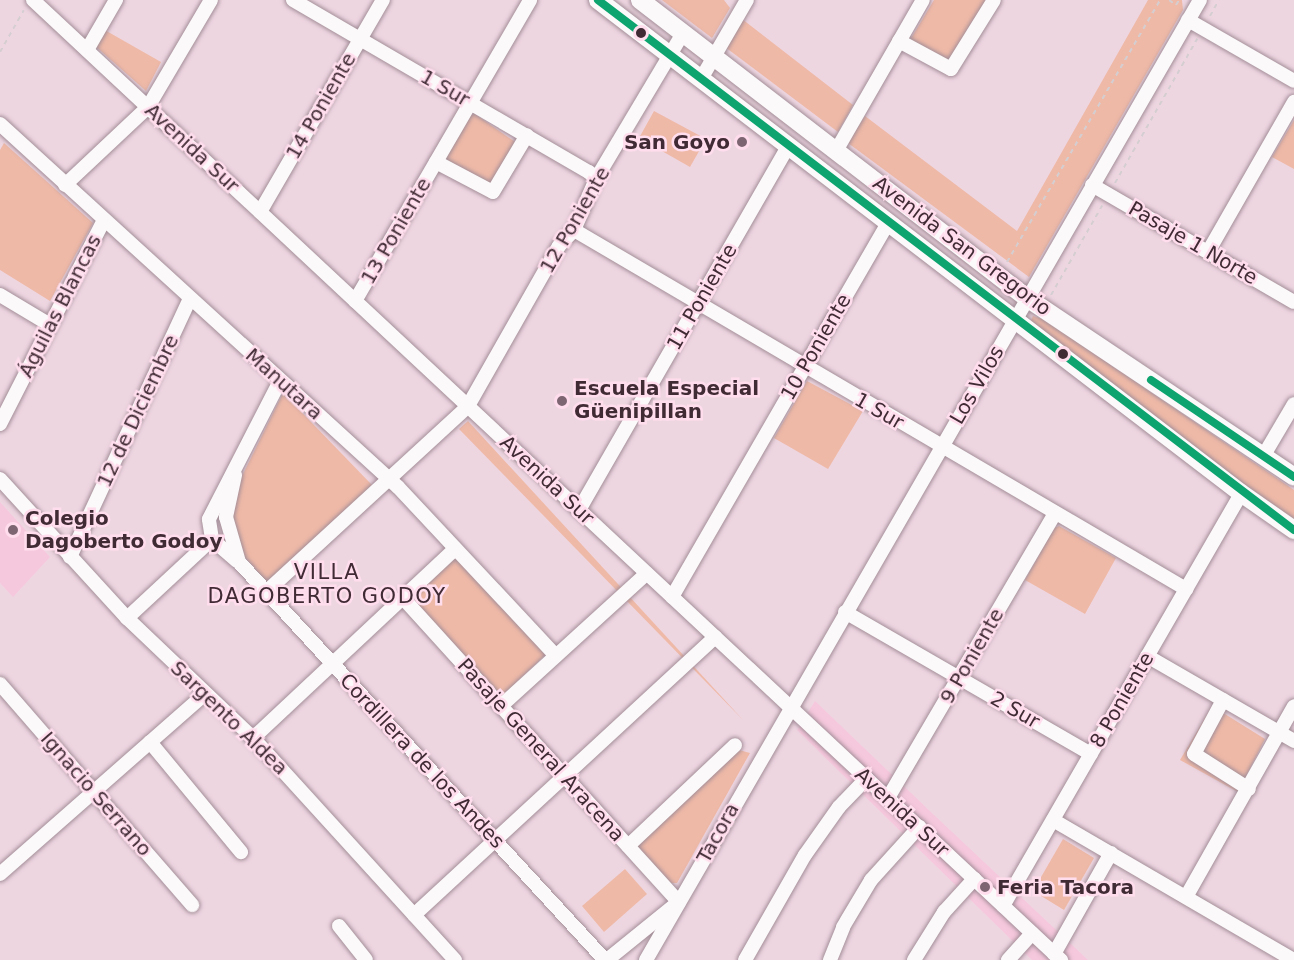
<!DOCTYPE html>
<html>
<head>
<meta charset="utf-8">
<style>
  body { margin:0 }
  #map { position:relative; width:1294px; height:960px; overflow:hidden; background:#eed6e1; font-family:"DejaVu Sans",sans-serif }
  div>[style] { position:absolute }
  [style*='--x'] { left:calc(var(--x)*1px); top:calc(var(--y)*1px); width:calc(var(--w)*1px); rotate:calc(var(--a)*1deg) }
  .built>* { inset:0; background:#f6c8dd }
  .green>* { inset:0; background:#efb9a7 }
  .path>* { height:2px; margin-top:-1px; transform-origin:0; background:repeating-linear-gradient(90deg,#d5ced1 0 4.5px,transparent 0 9px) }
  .roads { filter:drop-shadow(0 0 2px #a38e98) drop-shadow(0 0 2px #a38e98) }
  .minor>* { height:14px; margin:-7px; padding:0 7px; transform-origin:7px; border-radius:7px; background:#fcf9fa }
  .major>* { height:18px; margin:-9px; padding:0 9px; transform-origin:9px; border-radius:9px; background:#fcf9fa }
  .bus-1>* { height:8px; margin:-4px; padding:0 4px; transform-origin:4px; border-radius:4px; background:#0da470 }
  .dots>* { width:16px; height:16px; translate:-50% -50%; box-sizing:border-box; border:3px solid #ffddec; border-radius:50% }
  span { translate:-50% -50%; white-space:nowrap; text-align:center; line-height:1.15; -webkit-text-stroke:5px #ffddec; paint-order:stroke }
  .street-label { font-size:20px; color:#402a34 }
  .poi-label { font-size:20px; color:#402a34; font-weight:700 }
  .right { translate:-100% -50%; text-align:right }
  .left { translate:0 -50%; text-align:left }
  .neighbourhood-label { font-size:21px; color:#402a34; letter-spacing:1.5px }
</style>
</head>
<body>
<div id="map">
  <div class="built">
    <i style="clip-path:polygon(0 502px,50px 557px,13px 597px,0 583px)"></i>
    <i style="clip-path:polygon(815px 701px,934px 815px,1088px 960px,1032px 960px,797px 730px)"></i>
  </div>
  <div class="green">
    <i style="clip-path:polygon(662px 0,724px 0,730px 8px,712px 38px)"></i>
    <i style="clip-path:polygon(934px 0,987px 0,949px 63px,910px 40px)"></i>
    <i style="clip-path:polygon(1148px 0,1182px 0,1183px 10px,1029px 277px,848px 143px,865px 116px,1017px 231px)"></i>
    <i style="clip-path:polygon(742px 19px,853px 105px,838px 132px,725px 47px)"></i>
    <i style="clip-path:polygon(103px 29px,161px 62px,146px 91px,94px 45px)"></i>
    <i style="clip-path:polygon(654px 111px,706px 139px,690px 167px,639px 138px)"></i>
    <i style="clip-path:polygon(475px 114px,518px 144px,490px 187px,447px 163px,445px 156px,468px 116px)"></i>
    <i style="clip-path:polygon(1294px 120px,1294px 169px,1272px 157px)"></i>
    <i style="clip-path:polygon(4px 143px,93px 223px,50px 301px,0 270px,0 150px)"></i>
    <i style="clip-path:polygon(1033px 316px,1045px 320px,1294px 490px,1294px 522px,1030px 323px)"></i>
    <i style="clip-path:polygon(807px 381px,863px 411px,828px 469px,774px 438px)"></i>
    <i style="clip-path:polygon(283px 393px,372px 485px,268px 583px,245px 557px,232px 516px,241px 478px)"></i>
    <i style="clip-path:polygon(468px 421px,744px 721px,459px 429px)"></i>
    <i style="clip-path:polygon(1059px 526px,1116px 558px,1085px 614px,1025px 580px,1054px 528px)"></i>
    <i style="clip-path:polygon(455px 556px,546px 654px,502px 696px,410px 597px)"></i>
    <i style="clip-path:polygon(1212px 706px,1265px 739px,1238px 792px,1180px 760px)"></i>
    <i style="clip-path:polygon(739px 750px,750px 753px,677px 883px,671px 883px,635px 844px)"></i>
    <i style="clip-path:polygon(1063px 839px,1094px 858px,1064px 910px,1033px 891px)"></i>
    <i style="clip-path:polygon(625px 869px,647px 894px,604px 932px,582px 906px)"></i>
  </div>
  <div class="path">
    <i style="--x:1169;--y:0;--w:9;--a:36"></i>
    <i style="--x:1176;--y:5;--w:6;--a:-59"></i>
    <i style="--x:1210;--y:16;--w:18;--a:-61"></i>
    <i style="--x:0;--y:52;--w:48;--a:-60.3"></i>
    <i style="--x:1115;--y:183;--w:166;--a:-60.3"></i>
    <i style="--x:1007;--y:262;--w:303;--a:-59.7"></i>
    <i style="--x:1051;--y:295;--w:103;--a:-60.2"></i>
  </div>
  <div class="roads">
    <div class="minor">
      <i style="--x:33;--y:0;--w:1407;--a:43.04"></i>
      <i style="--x:293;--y:0;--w:342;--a:30.2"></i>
      <i style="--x:589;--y:172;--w:10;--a:45"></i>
      <i style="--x:1188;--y:20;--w:122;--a:29.9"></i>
      <i style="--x:899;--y:41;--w:59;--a:28.3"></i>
      <i style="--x:951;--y:69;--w:81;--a:-58.1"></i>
      <i style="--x:87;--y:50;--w:58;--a:-59.9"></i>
      <i style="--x:701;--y:79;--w:91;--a:-59.8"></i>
      <i style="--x:0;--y:124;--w:539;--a:42.37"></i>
      <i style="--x:398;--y:487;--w:231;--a:46.9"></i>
      <i style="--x:836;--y:151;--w:174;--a:-60.1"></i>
      <i style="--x:436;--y:162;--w:64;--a:27.8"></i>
      <i style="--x:493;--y:192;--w:66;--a:-59.2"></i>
      <i style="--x:65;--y:185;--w:114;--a:-43.2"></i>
      <i style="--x:148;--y:107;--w:124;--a:-59.5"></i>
      <i style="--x:1092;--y:185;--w:233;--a:30.1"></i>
      <i style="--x:260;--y:212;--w:245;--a:-59.9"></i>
      <i style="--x:574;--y:230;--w:710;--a:30.4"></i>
      <i style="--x:1208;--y:252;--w:173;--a:-60.2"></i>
      <i style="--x:0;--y:295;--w:58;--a:31"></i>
      <i style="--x:355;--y:301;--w:348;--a:-59.8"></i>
      <i style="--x:0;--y:424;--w:229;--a:-63"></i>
      <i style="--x:1264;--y:455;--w:59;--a:-59.5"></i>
      <i style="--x:235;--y:475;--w:43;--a:102.1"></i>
      <i style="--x:226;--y:517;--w:47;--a:73.9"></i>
      <i style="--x:239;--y:562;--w:541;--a:47.4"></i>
      <i style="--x:0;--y:479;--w:188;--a:47.6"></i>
      <i style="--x:127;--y:618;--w:174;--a:43.6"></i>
      <i style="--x:253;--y:738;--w:300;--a:47.7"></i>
      <i style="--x:579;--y:510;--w:420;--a:-60.1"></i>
      <i style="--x:70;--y:557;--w:285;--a:-65.1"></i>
      <i style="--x:237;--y:561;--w:33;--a:-139"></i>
      <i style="--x:212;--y:539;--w:20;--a:-99"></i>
      <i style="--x:209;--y:519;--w:155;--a:-62.8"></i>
      <i style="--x:266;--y:592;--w:275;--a:-42.6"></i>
      <i style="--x:468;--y:406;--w:184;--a:-60.4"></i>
      <i style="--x:559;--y:246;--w:22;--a:-47"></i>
      <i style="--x:574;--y:230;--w:56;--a:-66.7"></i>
      <i style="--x:596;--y:179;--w:170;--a:-59.2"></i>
      <i style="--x:672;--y:597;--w:432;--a:-60"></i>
      <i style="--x:403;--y:598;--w:411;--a:47.8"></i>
      <i style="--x:845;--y:612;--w:284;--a:30"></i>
      <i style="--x:127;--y:618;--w:116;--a:-42.9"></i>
      <i style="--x:1147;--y:656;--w:170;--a:30"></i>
      <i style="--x:0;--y:684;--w:293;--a:49"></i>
      <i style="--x:1223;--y:700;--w:61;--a:118.2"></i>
      <i style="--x:1194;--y:754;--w:65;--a:32.5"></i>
      <i style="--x:501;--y:706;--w:197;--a:-42.3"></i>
      <i style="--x:253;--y:738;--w:277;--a:-43.1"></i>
      <i style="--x:150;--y:742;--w:143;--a:50.4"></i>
      <i style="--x:888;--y:798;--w:330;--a:-59.6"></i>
      <i style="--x:1053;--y:820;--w:279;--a:30.2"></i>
      <i style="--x:628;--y:846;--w:147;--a:-43.3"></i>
      <i style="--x:0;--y:874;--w:273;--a:-41.3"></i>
      <i style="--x:1186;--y:897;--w:219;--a:-60.5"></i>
      <i style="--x:1003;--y:906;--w:477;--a:-60"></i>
      <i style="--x:414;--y:915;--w:410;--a:-42.7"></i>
      <i style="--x:339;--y:926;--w:43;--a:51.5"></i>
      <i style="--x:1054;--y:954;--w:116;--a:-60.6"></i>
      <i style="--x:607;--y:960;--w:87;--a:-39"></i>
      <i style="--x:646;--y:960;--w:1108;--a:-60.01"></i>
      <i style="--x:745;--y:960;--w:121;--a:-60.3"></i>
      <i style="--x:805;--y:855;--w:59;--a:-54.7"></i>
      <i style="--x:839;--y:807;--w:40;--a:-46"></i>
      <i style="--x:830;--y:960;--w:35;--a:-68"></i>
      <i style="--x:843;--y:927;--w:55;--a:-59.2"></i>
      <i style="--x:871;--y:880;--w:72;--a:-47.8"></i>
      <i style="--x:914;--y:960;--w:57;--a:-58"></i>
      <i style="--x:944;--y:912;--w:45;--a:-47.7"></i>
      <i style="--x:1008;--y:960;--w:36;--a:-48"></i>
    </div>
    <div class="major">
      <i style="--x:598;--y:0;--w:810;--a:37.48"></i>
      <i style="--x:1241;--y:493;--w:65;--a:34.9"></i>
      <i style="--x:640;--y:0;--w:488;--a:37.6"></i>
      <i style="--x:1027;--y:298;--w:321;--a:33.8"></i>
    </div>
  </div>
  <div class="bus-1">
    <i style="--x:598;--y:0;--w:875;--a:37.29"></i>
    <i style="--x:1151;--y:380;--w:173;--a:34.1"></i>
  </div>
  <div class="dots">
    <i style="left:641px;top:33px;background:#402a34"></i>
    <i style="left:742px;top:142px;background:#7d6671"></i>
    <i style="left:1063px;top:354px;background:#402a34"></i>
    <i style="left:562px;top:401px;background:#7d6671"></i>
    <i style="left:13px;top:530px;background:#7d6671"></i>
    <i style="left:985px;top:887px;background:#7d6671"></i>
  </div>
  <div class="street-label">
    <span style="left:445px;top:88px;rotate:30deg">1 Sur</span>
    <span style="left:321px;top:106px;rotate:-60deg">14 Poniente</span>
    <span style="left:192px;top:148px;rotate:43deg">Avenida Sur</span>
    <span style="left:575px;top:220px;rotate:-60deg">12 Poniente</span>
    <span style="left:396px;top:231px;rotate:-60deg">13 Poniente</span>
    <span style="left:1193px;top:243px;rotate:30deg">Pasaje 1 Norte</span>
    <span style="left:962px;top:246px;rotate:37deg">Avenida San Gregorio</span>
    <span style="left:702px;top:297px;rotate:-60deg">11 Poniente</span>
    <span style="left:60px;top:306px;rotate:-63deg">Águilas Blancas</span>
    <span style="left:816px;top:347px;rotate:-60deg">10 Poniente</span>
    <span style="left:284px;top:384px;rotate:42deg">Manutara</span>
    <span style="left:977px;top:385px;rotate:-60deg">Los Vilos</span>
    <span style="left:138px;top:411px;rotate:-65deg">12 de Diciembre</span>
    <span style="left:879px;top:411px;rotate:30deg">1 Sur</span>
    <span style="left:547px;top:480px;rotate:43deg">Avenida Sur</span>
    <span style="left:972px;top:656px;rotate:-60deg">9 Poniente</span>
    <span style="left:1122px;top:700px;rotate:-60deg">8 Poniente</span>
    <span style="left:1015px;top:710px;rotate:30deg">2 Sur</span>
    <span style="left:229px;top:718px;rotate:44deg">Sargento Aldea</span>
    <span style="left:541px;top:750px;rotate:48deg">Pasaje General Aracena</span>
    <span style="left:422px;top:761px;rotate:47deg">Cordillera de los Andes</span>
    <span style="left:96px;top:794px;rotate:49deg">Ignacio Serrano</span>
    <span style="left:902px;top:812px;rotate:43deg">Avenida Sur</span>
    <span style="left:718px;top:833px;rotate:-61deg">Tacora</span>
  </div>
  <div class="poi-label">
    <span class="right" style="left:730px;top:142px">San Goyo</span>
    <span class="left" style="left:574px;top:400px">Escuela Especial<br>Güenipillan</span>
    <span class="left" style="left:25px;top:530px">Colegio<br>Dagoberto Godoy</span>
    <span class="left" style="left:997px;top:887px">Feria Tacora</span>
  </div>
  <div class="neighbourhood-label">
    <span style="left:327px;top:584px">VILLA<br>DAGOBERTO GODOY</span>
  </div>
</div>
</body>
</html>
